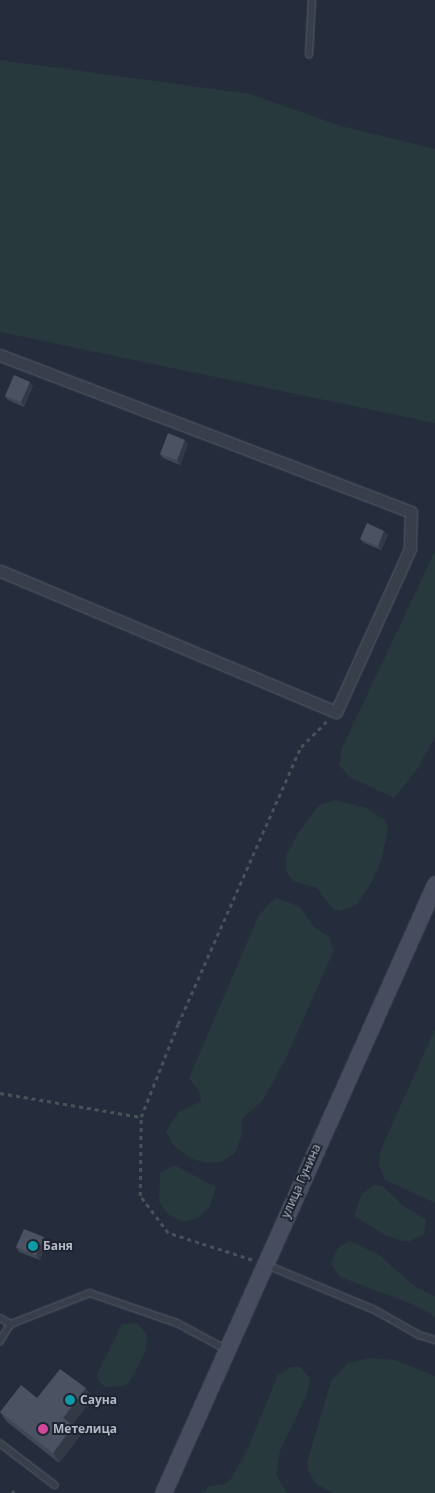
<!DOCTYPE html>
<html>
<head>
<meta charset="utf-8">
<style>
  body { margin:0 }
  #map { position:relative; width:435px; height:1493px; overflow:hidden; background:#252c3b; font-family:"Open Sans",sans-serif }
  div>[style] { position:absolute }
  [style*='--x'] { left:calc(var(--x)*1px); top:calc(var(--y)*1px); width:calc(var(--w)*1px); rotate:calc(var(--a)*1deg) }
  .green>* { inset:0; background:#28393d }
  .path>* { height:2.5px; margin-top:-1.25px; transform-origin:0; background:repeating-linear-gradient(90deg,#455459 0 4px,transparent 0 8px) }
  .roads { filter:drop-shadow(0 0 1px #575c69) drop-shadow(0 0 1px #575c69) }
  .lane>* { height:5.5px; margin:-2.75px; padding:0 2.75px; transform-origin:2.75px; border-radius:2.75px; background:#393e4b }
  .street>* { height:11px; margin:-5.5px; padding:0 5.5px; transform-origin:5.5px; border-radius:5.5px; background:#393e4b }
  .secondary>* { height:15px; margin:-7.5px; padding:0 7.5px; transform-origin:7.5px; border-radius:7.5px; background:#474d5e }
  .wall>* { inset:0; background:#404755 }
  .shaded-wall>* { inset:0; background:#343a45 }
  .building>* { inset:0; background:#4b5363 }
  .dots>* { width:14px; height:14px; translate:-50% -50%; box-sizing:border-box; border:2px solid #1e2430; border-radius:50% }
  span { translate:-50% -50%; white-space:nowrap; text-align:center; line-height:1.15; -webkit-text-stroke:4px #1e2430; paint-order:stroke }
  .street-label { font-size:12px; color:#b4b9c6 }
  .poi-label { font-size:12px; color:#b4b9c6; font-weight:700 }
  .left { translate:0 -50%; text-align:left }
</style>
</head>
<body>
<div id="map">
  <div class="green">
    <i style="clip-path:polygon(0 60px,250px 94px,341px 126px,435px 149px,435px 423px,0 332px)"></i>
    <i style="clip-path:polygon(435px 551px,435px 737px,416px 771px,394px 798px,350px 777px,339px 765px,342px 748px)"></i>
    <i style="clip-path:polygon(335px 800px,366px 808px,385px 820px,388px 827px,382px 858px,372px 882px,356px 905px,340px 911px,333px 909px,317px 888px,293px 881px,286px 871px,286px 856px,297px 835px,319px 805px)"></i>
    <i style="clip-path:polygon(277px 898px,300px 907px,314px 927px,328px 936px,334px 950px,287px 1056px,263px 1100px,242px 1119px,242px 1135px,235px 1153px,221px 1162px,205px 1163px,190px 1158px,174px 1146px,166px 1131px,179px 1112px,201px 1101px,200px 1093px,189px 1078px,258px 917px,270px 902px)"></i>
    <i style="clip-path:polygon(435px 1029px,435px 1203px,385px 1180px,379px 1165px,381px 1149px)"></i>
    <i style="clip-path:polygon(174px 1165px,216px 1187px,209px 1208px,198px 1218px,183px 1222px,169px 1215px,159px 1202px,160px 1173px)"></i>
    <i style="clip-path:polygon(374px 1185px,382px 1186px,405px 1207px,426px 1219px,424px 1234px,410px 1241px,402px 1241px,387px 1236px,354px 1216px,362px 1194px)"></i>
    <i style="clip-path:polygon(349px 1241px,378px 1254px,414px 1286px,435px 1296px,435px 1317px,417px 1306px,340px 1277px,331px 1264px,337px 1249px)"></i>
    <i style="clip-path:polygon(137px 1323px,147px 1334px,146px 1350px,130px 1381px,124px 1386px,105px 1387px,98px 1381px,97px 1374px,122px 1324px)"></i>
    <i style="clip-path:polygon(371px 1358px,395px 1360px,435px 1376px,435px 1493px,333px 1493px,316px 1484px,308px 1471px,307px 1463px,331px 1381px,348px 1363px)"></i>
    <i style="clip-path:polygon(291px 1367px,300px 1367px,310px 1378px,307px 1394px,280px 1451px,276px 1475px,287px 1493px,203px 1493px,209px 1486px,225px 1484px,231px 1479px,247px 1450px,278px 1375px)"></i>
  </div>
  <div class="path">
    <i style="--x:0;--y:1093;--w:143;--a:9.7"></i>
    <i style="--x:252;--y:1260;--w:88;--a:-162.2"></i>
    <i style="--x:168;--y:1233;--w:46;--a:-127.1"></i>
    <i style="--x:140;--y:1196;--w:79;--a:-89.3"></i>
    <i style="--x:141;--y:1117;--w:100;--a:-68.3"></i>
    <i style="--x:178;--y:1024;--w:303;--a:-66.1"></i>
    <i style="--x:301;--y:747;--w:38;--a:-45"></i>
    <i style="--x:12;--y:1493;--w:3;--a:-45"></i>
  </div>
  <div class="roads">
    <div class="lane">
      <i style="--x:309;--y:55;--w:55;--a:-86.9"></i>
      <i style="--x:267;--y:1265;--w:117;--a:22.6"></i>
      <i style="--x:375;--y:1310;--w:51;--a:29.6"></i>
      <i style="--x:419;--y:1335;--w:17;--a:17"></i>
      <i style="--x:0;--y:1318;--w:13;--a:29"></i>
      <i style="--x:11;--y:1324;--w:21;--a:121"></i>
      <i style="--x:11;--y:1324;--w:85;--a:-21.4"></i>
      <i style="--x:90;--y:1293;--w:92;--a:19"></i>
      <i style="--x:177;--y:1323;--w:55;--a:28"></i>
      <i style="--x:0;--y:1443;--w:69;--a:37.4"></i>
    </div>
    <div class="street">
      <i style="--x:0;--y:355;--w:440;--a:20.9"></i>
      <i style="--x:411;--y:512;--w:37;--a:92"></i>
      <i style="--x:410;--y:549;--w:179;--a:114.4"></i>
      <i style="--x:336;--y:712;--w:364;--a:-157.2"></i>
    </div>
    <div class="secondary">
      <i style="--x:163;--y:1493;--w:667;--a:-65.93"></i>
    </div>
  </div>
  <div class="wall">
    <i style="clip-path:polygon(33px 386px,24px 407px,8px 400px,5px 396px)"></i>
    <i style="clip-path:polygon(188px 444px,180px 465px,163px 458px,160px 454px)"></i>
    <i style="clip-path:polygon(388px 535px,381px 550px,364px 543px,360px 539px)"></i>
    <i style="clip-path:polygon(47px 1241px,40px 1260px,19px 1252px,16px 1247px)"></i>
    <i style="clip-path:polygon(37px 1398px,93px 1398px,72px 1425px,80px 1436px,59px 1463px,7px 1422px,0 1412px)"></i>
  </div>
  <div class="shaded-wall">
    <i style="clip-path:polygon(30px 382px,33px 386px,24px 407px,21px 402px)"></i>
    <i style="clip-path:polygon(185px 440px,188px 444px,180px 465px,177px 460px)"></i>
    <i style="clip-path:polygon(384px 531px,388px 535px,381px 550px,378px 546px)"></i>
    <i style="clip-path:polygon(44px 1237px,47px 1241px,40px 1260px,36px 1255px)"></i>
    <i style="clip-path:polygon(86px 1388px,93px 1398px,70px 1428px,63px 1418px)"></i>
    <i style="clip-path:polygon(73px 1426px,80px 1436px,59px 1463px,53px 1453px)"></i>
  </div>
  <div class="building">
    <i style="clip-path:polygon(14px 375px,30px 382px,21px 402px,5px 396px)"></i>
    <i style="clip-path:polygon(168px 433px,185px 440px,177px 460px,160px 454px)"></i>
    <i style="clip-path:polygon(367px 523px,384px 531px,378px 546px,360px 539px)"></i>
    <i style="clip-path:polygon(24px 1229px,44px 1237px,36px 1255px,16px 1247px)"></i>
    <i style="clip-path:polygon(60px 1369px,86px 1388px,63px 1418px,73px 1426px,53px 1453px,0 1412px,21px 1385px,37px 1398px)"></i>
  </div>
  <div class="dots">
    <i style="left:33px;top:1246px;background:#0f9aa8"></i>
    <i style="left:70px;top:1400px;background:#0f9aa8"></i>
    <i style="left:43px;top:1429px;background:#d1479c"></i>
  </div>
  <div class="street-label">
    <span style="left:301px;top:1181px;rotate:-66deg">улица Гунина</span>
  </div>
  <div class="poi-label">
    <span class="left" style="left:43px;top:1246px">Баня</span>
    <span class="left" style="left:80px;top:1400px">Сауна</span>
    <span class="left" style="left:53px;top:1429px">Метелица</span>
  </div>
</div>
</body>
</html>
